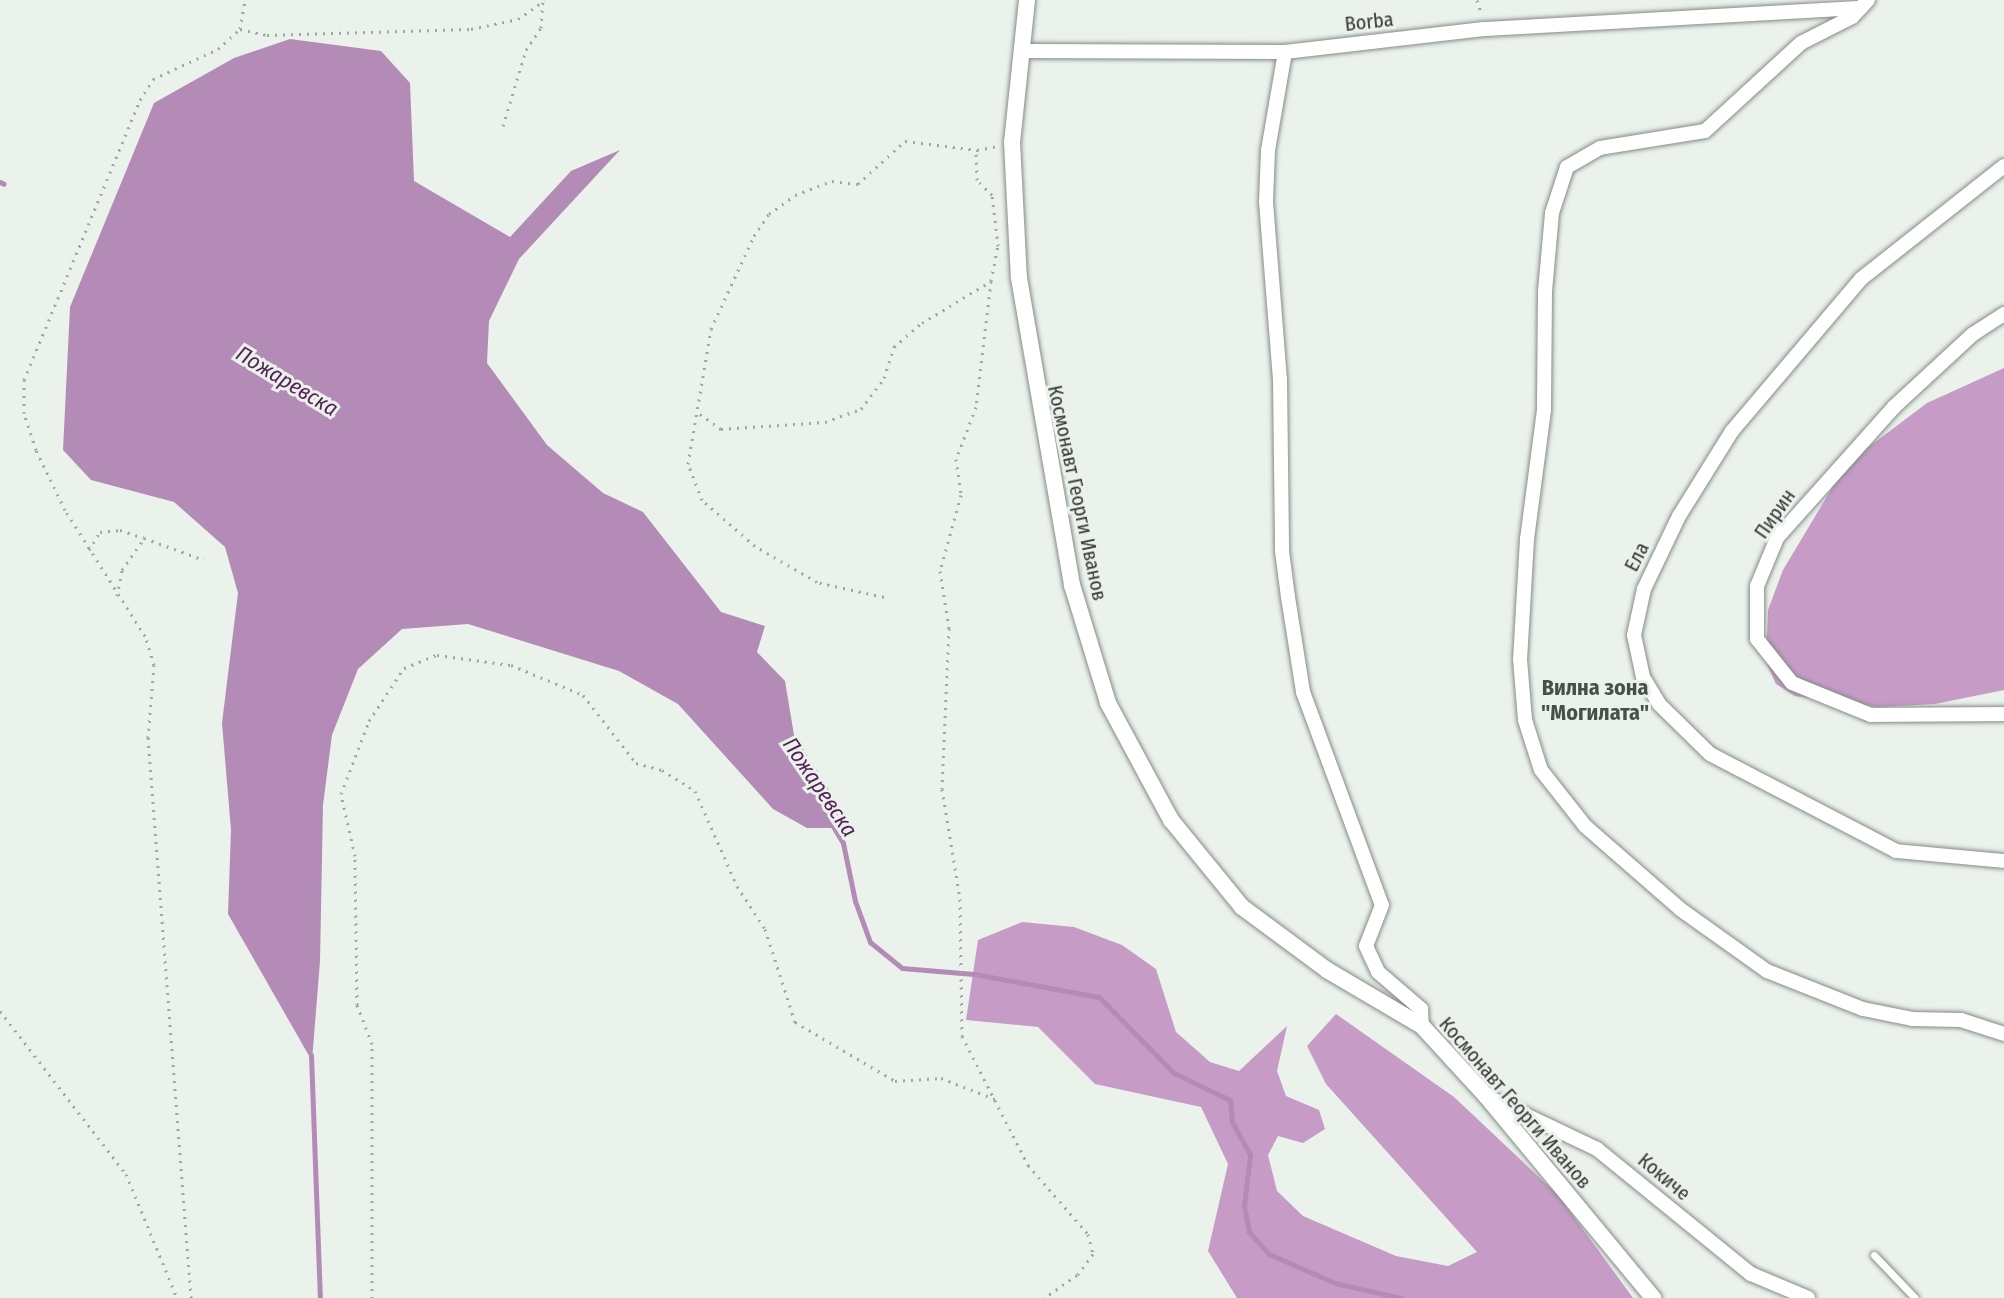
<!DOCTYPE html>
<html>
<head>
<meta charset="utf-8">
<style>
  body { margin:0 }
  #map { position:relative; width:2004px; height:1298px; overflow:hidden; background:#eaf2eb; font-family:"Fira Sans Condensed",sans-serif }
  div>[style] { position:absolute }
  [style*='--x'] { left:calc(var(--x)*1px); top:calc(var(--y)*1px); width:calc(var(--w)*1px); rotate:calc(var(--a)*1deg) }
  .forest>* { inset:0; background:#c69cc7 }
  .water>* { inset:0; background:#b48bb6 }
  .stream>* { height:5px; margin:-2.5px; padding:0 2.5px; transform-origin:2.5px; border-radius:2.5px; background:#b48bb6 }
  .path>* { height:3px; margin-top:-1.5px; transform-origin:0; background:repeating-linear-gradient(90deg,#a1a7a2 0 2px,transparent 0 8px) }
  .roads { filter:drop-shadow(0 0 2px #858c86) drop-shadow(0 0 2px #858c86) }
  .service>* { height:7px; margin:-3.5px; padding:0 3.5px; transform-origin:3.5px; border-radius:3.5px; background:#fff }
  .minor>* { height:14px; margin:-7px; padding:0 7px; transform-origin:7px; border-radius:7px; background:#fff }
  .tertiary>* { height:16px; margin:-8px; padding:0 8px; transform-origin:8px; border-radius:8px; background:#fff }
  span { translate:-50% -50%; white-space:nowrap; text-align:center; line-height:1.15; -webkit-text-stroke:6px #eaf2eb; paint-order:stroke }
  .street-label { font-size:20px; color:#343735 }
  .water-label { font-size:22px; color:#552358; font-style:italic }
  .neighbourhood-label { font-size:22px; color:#484e48; font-weight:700 }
</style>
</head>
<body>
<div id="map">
  <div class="forest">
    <i style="clip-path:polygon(2004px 368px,2004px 690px,1935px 704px,1879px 707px,1795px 696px,1776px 684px,1766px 662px,1768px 610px,1783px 570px,1832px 488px,1854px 458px,1927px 403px)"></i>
    <i style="clip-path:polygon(1022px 922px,1074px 927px,1122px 945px,1156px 969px,1176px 1032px,1210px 1062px,1239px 1071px,1287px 1026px,1277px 1071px,1286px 1096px,1319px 1110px,1325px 1129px,1303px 1143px,1278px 1136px,1268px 1155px,1277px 1191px,1303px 1216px,1396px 1256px,1448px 1266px,1477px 1252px,1326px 1084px,1307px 1046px,1336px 1014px,1454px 1097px,1558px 1195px,1633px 1298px,1237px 1298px,1208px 1251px,1228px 1164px,1201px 1107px,1095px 1084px,1038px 1027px,966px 1020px,978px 940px)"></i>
  </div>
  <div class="water">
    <i style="clip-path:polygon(290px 39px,381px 51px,410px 83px,414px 181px,510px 237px,571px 171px,620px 150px,519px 259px,489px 321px,487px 363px,547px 445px,603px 493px,643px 512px,721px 612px,765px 626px,757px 652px,785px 681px,794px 735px,844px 813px,835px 828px,807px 828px,773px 809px,678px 704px,619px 671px,468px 624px,402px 629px,358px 669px,332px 735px,323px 805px,320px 961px,312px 1061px,228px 914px,231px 830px,222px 723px,238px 593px,225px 547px,174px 502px,91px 480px,63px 450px,70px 307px,154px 103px,234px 58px)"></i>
  </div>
  <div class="stream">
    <i style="--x:0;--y:182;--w:4;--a:27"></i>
    <i style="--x:831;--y:823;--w:23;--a:59"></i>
    <i style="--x:843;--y:843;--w:59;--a:78.3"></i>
    <i style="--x:855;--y:901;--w:44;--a:69.9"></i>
    <i style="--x:870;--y:942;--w:41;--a:39.1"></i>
    <i style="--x:902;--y:968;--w:72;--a:4.8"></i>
    <i style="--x:974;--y:974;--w:127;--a:10.4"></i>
    <i style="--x:1099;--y:997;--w:107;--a:45.4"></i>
    <i style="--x:1174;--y:1073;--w:62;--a:25.7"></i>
    <i style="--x:1230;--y:1100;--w:22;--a:85"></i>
    <i style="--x:1232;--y:1122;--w:38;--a:61"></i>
    <i style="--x:1250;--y:1155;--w:50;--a:96.8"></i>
    <i style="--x:1244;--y:1205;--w:27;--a:80"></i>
    <i style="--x:1249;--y:1232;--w:30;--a:48"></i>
    <i style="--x:1269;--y:1254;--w:72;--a:23.7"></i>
    <i style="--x:1335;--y:1283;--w:68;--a:12.8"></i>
    <i style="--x:311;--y:1055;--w:243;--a:87.9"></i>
  </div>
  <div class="path">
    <i style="--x:1477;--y:0;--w:16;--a:72"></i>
    <i style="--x:240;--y:29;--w:28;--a:13"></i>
    <i style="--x:267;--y:35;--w:204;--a:-1.7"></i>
    <i style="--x:471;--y:29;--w:48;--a:-12"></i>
    <i style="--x:518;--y:19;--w:32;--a:-35"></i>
    <i style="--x:503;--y:126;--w:79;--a:-73.2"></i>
    <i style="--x:526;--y:50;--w:27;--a:-56"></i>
    <i style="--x:541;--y:28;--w:28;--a:-86"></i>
    <i style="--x:991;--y:281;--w:127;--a:96.8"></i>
    <i style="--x:976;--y:407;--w:56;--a:111"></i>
    <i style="--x:956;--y:459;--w:36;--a:82"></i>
    <i style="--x:961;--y:495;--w:79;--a:105.4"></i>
    <i style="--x:940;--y:571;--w:58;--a:81"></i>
    <i style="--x:949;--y:628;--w:161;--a:92.5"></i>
    <i style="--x:942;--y:789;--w:111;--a:80.7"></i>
    <i style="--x:960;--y:899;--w:137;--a:89.2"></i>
    <i style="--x:962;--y:1036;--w:145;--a:62.9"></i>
    <i style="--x:1028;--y:1165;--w:91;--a:49"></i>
    <i style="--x:1088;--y:1234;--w:21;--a:76"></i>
    <i style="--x:1093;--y:1254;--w:26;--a:127"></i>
    <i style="--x:1077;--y:1275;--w:40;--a:145.1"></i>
    <i style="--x:700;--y:414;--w:26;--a:36"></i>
    <i style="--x:721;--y:429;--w:104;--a:-3.9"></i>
    <i style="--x:825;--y:422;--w:38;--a:-20"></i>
    <i style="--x:861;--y:409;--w:39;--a:-53"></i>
    <i style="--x:884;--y:378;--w:33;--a:-72"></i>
    <i style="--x:894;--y:347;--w:37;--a:-41"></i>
    <i style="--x:922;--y:323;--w:81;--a:-31.3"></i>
    <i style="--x:991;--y:281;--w:36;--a:-79"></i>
    <i style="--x:998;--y:246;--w:51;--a:-96.7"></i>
    <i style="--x:992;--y:195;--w:21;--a:-135"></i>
    <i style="--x:977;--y:180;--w:29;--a:-92"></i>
    <i style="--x:89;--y:550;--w:21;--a:-59"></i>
    <i style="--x:100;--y:532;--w:20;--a:-6"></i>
    <i style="--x:120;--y:530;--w:25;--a:18"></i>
    <i style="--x:117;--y:596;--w:26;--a:-79"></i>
    <i style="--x:122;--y:570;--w:39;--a:-55"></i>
    <i style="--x:144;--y:538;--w:64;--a:20.1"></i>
    <i style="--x:884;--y:597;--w:69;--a:-167.4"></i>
    <i style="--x:817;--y:582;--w:72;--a:-149.9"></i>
    <i style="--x:755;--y:546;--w:70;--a:-139"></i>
    <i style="--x:702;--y:500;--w:39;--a:-111"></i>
    <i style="--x:688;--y:464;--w:137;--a:-80.3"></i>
    <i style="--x:711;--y:329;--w:102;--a:-65.2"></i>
    <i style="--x:754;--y:236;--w:27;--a:-56"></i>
    <i style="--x:769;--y:214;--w:32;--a:-36"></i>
    <i style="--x:795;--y:195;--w:40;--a:-21"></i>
    <i style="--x:832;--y:181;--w:26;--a:7"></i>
    <i style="--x:858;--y:184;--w:64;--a:-42.5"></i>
    <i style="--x:905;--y:141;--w:73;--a:7.1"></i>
    <i style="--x:977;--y:150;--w:20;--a:-11"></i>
    <i style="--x:0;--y:1011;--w:206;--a:52.3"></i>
    <i style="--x:126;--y:1174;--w:134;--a:67.6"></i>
    <i style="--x:191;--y:1298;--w:562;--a:-94.39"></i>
    <i style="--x:148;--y:738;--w:73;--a:-85.3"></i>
    <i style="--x:154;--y:665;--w:30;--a:-107"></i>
    <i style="--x:145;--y:636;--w:149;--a:-122.4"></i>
    <i style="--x:65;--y:510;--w:67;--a:-115.8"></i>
    <i style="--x:36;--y:450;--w:39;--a:-108"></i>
    <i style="--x:24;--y:413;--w:33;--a:-90"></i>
    <i style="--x:24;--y:380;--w:303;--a:-67.5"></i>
    <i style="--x:140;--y:100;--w:25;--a:-58"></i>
    <i style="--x:153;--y:79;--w:72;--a:-24.8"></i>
    <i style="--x:218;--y:49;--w:30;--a:-42"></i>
    <i style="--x:240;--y:29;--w:29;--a:-80"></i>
    <i style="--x:372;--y:1298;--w:254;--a:-90"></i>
    <i style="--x:372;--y:1044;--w:42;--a:-111"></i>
    <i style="--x:357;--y:1005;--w:149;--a:-90.8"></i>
    <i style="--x:355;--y:856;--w:64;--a:-102.7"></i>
    <i style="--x:341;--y:794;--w:78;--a:-69"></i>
    <i style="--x:369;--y:721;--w:64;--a:-56.6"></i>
    <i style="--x:404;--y:668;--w:35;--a:-22"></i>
    <i style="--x:437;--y:655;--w:75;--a:7.7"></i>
    <i style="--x:511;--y:665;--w:78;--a:22.6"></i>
    <i style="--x:583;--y:695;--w:86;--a:52.1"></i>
    <i style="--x:636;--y:763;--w:27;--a:15"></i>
    <i style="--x:662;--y:770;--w:39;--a:32"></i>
    <i style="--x:695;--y:791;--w:104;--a:66.1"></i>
    <i style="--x:737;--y:886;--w:51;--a:56.9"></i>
    <i style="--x:765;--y:929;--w:98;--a:72.1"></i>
    <i style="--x:795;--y:1022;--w:116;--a:30.5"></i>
    <i style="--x:895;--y:1081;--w:46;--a:-3.7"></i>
    <i style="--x:941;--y:1078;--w:60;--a:21.4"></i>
  </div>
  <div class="roads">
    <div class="service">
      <i style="--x:1874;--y:1255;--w:59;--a:46.4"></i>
    </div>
    <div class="minor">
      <i style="--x:1868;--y:0;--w:23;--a:133"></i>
      <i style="--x:1852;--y:17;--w:57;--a:153"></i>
      <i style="--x:1801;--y:43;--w:130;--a:137.5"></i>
      <i style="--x:1705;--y:131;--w:106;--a:170.8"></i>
      <i style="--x:1600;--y:148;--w:38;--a:150"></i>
      <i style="--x:1567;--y:167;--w:48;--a:108.1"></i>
      <i style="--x:1552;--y:213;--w:79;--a:95.1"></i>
      <i style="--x:1545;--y:292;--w:118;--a:90.5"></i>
      <i style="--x:1544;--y:410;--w:130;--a:97.5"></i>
      <i style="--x:1527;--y:539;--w:120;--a:93.3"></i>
      <i style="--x:1520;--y:659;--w:61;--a:85.3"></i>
      <i style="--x:1525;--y:720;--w:52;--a:72.3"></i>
      <i style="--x:1541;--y:770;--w:71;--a:51.8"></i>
      <i style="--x:1585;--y:826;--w:126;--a:41.1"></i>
      <i style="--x:1680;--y:909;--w:107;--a:35.5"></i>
      <i style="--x:1767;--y:971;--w:103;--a:21.6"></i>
      <i style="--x:1863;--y:1009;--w:50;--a:11.5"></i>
      <i style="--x:1912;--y:1019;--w:49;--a:1.2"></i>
      <i style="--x:1961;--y:1020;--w:45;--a:18"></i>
      <i style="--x:1022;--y:51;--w:263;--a:0.2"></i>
      <i style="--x:1285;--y:52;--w:200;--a:-6.6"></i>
      <i style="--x:1484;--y:29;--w:377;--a:-3.2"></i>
      <i style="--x:1285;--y:52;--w:99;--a:99.8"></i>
      <i style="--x:1268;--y:150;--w:52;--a:92.2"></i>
      <i style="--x:1266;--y:202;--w:178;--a:85.5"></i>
      <i style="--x:1280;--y:379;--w:172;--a:89.3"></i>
      <i style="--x:1282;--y:551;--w:46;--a:82.6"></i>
      <i style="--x:1288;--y:597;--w:96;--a:81"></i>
      <i style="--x:1303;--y:692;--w:227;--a:69.7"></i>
      <i style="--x:1382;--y:905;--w:44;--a:111.3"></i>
      <i style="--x:1366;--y:946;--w:29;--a:65"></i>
      <i style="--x:1378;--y:972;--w:57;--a:40.7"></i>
      <i style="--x:1421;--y:1009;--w:17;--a:87"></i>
      <i style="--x:2004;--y:166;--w:182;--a:141.7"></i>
      <i style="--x:1861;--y:279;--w:199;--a:130.3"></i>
      <i style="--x:1732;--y:431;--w:100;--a:121.9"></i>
      <i style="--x:1679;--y:516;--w:81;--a:115.6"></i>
      <i style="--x:1644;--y:589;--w:47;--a:102.3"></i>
      <i style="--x:1634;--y:635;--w:43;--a:77.9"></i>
      <i style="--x:1643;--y:677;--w:31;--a:59"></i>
      <i style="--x:1659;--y:704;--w:71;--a:44.4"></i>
      <i style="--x:1710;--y:754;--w:210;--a:27.5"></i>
      <i style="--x:1896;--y:851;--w:108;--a:5.3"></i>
      <i style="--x:2004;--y:314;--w:37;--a:147"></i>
      <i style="--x:1973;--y:334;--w:108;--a:137.3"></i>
      <i style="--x:1894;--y:407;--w:176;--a:131.8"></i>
      <i style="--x:1777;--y:538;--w:52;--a:112.6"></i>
      <i style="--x:1757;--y:586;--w:53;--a:90"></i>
      <i style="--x:1757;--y:639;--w:56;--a:51.5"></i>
      <i style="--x:1792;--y:683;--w:85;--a:22.1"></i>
      <i style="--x:1871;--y:715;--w:133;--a:-0.4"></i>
      <i style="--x:1488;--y:1097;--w:121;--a:25.5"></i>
      <i style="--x:1597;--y:1149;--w:198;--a:39.1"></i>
      <i style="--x:1751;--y:1274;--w:62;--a:22.8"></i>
    </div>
    <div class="tertiary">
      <i style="--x:1027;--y:0;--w:143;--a:96"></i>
      <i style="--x:1012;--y:142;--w:136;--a:87.1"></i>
      <i style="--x:1019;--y:278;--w:312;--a:80.2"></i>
      <i style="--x:1072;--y:585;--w:123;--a:73"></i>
      <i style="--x:1108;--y:703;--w:133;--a:61.7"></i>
      <i style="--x:1171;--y:820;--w:112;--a:50.8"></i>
      <i style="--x:1242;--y:907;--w:106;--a:36.5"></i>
      <i style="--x:1327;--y:970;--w:110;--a:30.5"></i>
      <i style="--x:1422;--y:1026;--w:96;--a:47.5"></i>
      <i style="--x:1487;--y:1097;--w:261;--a:50.4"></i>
    </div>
  </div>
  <div class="street-label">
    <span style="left:1369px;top:22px;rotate:-6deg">Borba</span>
    <span style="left:1077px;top:493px;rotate:78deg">Космонавт Георги Иванов</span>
    <span style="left:1775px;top:514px;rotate:-55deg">Пирин</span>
    <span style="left:1637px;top:557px;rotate:-63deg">Ела</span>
    <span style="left:1515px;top:1103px;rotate:49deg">Космонавт Георги Иванов</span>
    <span style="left:1664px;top:1177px;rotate:40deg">Кокиче</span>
  </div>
  <div class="water-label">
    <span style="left:287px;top:381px;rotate:31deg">Пожаревска</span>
    <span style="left:820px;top:787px;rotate:56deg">Пожаревска</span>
  </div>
  <div class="neighbourhood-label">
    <span style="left:1595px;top:700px">Вилна зона<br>"Могилата"</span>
  </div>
</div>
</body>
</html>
